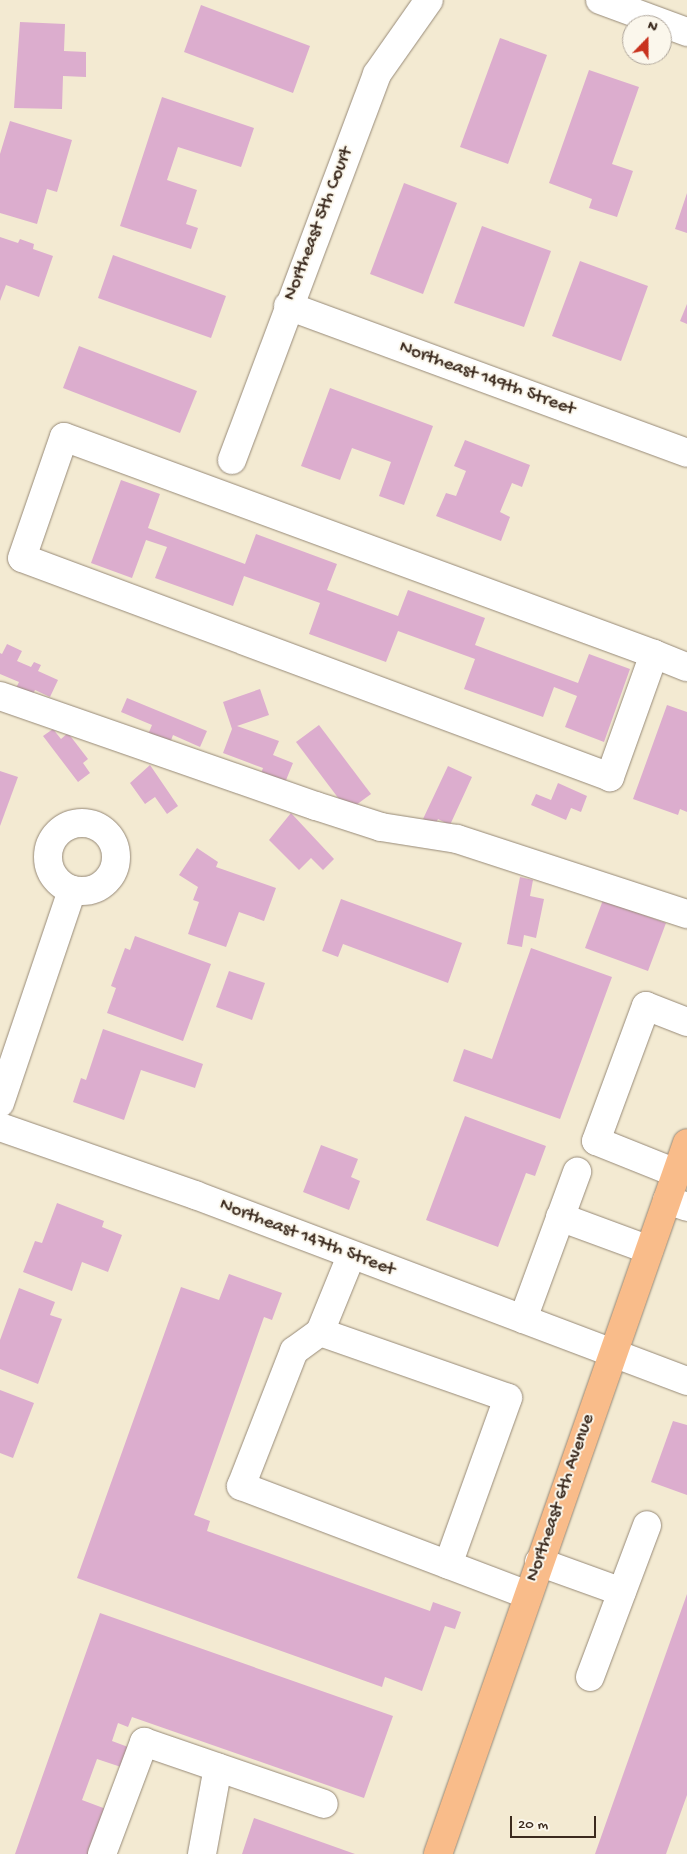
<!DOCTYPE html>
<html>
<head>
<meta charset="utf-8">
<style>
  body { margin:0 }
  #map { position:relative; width:687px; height:1854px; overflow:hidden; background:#f3ead2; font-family:"Gochi Hand",sans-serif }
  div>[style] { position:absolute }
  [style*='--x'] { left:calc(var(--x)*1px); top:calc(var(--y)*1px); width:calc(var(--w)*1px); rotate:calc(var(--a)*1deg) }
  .building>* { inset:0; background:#dcadce }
  .roads { filter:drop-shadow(0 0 1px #978a78) drop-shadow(0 0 1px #978a78) }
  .minor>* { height:28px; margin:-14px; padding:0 14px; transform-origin:14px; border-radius:14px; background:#fff }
  .minor>.ring { margin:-14px; padding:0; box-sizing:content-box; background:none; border:28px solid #fff; border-radius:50% }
  .major>* { height:28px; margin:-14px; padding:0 14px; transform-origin:14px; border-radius:14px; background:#f9bc8a }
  span { translate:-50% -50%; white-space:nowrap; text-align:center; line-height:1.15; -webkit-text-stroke:4px #fbf7ec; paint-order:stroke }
  .street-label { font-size:19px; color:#3b2a1e }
  .north { position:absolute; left:622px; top:15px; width:50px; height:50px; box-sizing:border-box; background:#fbf7ec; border:1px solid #aea59a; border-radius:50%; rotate:22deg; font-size:14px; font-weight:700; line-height:20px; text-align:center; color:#3b2a1e }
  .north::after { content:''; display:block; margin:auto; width:18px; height:22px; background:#c8321e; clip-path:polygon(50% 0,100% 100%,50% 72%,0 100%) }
  .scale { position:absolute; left:510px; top:1816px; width:86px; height:22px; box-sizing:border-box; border:2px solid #3b2a1e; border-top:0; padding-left:6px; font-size:15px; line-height:18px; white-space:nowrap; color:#3b2a1e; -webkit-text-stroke:4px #fbf7ec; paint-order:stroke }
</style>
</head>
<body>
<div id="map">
  <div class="building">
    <i style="clip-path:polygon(201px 5px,310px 46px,293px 93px,184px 52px)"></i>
    <i style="clip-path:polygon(20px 22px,65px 24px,64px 51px,86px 52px,86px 77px,63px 76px,62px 109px,14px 108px)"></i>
    <i style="clip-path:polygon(500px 38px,547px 55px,508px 164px,460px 147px)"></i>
    <i style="clip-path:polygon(589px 70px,639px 87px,612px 164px,633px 171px,617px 217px,589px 208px,592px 199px,549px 183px)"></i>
    <i style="clip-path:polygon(162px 97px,254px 128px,241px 167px,178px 147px,167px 180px,197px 190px,186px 224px,198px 228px,191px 249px,120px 226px)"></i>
    <i style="clip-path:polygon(10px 121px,72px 140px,57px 192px,47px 189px,37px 224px,0 213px,0 154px)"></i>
    <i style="clip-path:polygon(404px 183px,457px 203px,423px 294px,370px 274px)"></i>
    <i style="clip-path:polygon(687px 193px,687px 233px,675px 229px)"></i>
    <i style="clip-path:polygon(482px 226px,551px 251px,524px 327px,454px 303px)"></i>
    <i style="clip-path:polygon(0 237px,18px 243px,20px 239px,34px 244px,33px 249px,53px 256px,39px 297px,6px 285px,0 301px)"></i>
    <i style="clip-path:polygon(113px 255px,226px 296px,211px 338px,98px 298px)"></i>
    <i style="clip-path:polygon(580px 261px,648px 286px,621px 361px,552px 336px)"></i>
    <i style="clip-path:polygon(687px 304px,687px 324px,680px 321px)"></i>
    <i style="clip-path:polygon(79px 346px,197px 391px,180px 433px,63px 388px)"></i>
    <i style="clip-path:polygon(330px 388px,433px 426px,404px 505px,379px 496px,391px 462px,352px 448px,340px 480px,301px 466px)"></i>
    <i style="clip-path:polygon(465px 440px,530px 465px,522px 487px,512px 483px,500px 512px,510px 517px,501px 541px,436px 516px,446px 493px,456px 496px,466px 471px,454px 466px)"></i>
    <i style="clip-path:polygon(121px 480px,160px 494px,148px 528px,245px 564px,256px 534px,337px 564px,327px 590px,398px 616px,408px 590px,485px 618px,475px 645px,578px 683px,589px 654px,630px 669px,604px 742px,565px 727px,577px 696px,554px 687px,543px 717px,464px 689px,475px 659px,398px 631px,386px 662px,309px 634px,320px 603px,244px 576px,233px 606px,155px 578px,167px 547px,146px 540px,132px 578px,91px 563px)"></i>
    <i style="clip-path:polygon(7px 644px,22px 651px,17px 661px,31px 667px,34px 662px,41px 665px,38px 671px,58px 680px,50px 697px,35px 690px,30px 700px,14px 692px,19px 682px,0 674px,0 653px,2px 654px)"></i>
    <i style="clip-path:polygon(260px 689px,269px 715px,237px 726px,279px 741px,273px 755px,293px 763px,282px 790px,258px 781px,263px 768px,223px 753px,232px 729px,223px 702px)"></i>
    <i style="clip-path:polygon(127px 698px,207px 731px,200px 747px,173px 735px,169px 746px,147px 737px,152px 725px,121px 712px)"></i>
    <i style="clip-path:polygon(667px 705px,687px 712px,687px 812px,680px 809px,678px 815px,633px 799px)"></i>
    <i style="clip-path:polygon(319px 725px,371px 794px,348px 811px,296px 742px)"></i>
    <i style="clip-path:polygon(53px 729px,61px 739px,68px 733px,88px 759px,83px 763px,90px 773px,78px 782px,43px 736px)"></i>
    <i style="clip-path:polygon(150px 765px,178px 806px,167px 814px,155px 797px,145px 804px,130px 783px)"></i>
    <i style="clip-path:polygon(448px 766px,472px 777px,450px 825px,438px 819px,435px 825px,423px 819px)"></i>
    <i style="clip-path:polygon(0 771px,18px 777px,0 826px)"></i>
    <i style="clip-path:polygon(558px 783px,587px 796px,581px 812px,571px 808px,566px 820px,531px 805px,536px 794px,551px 800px)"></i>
    <i style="clip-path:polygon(291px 813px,334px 859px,323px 870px,311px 858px,299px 870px,269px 840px)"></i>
    <i style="clip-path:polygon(197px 848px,218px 862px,216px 867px,276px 888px,264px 921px,239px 912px,226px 947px,188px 934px,199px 902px,193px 900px,198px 887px,179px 875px)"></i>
    <i style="clip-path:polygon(520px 877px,533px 880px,530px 896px,544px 899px,536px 938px,524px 935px,522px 947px,507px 944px)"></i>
    <i style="clip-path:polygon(341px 899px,462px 943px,448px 983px,343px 944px,338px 957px,322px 951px)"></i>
    <i style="clip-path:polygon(603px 900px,666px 923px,648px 971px,585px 948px)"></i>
    <i style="clip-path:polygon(135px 936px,211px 964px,183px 1041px,107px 1013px,116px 988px,111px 986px,125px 948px,130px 950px)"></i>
    <i style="clip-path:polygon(531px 948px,612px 977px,560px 1119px,453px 1081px,464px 1049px,492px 1059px)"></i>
    <i style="clip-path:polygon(229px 971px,265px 983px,252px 1020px,216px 1007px)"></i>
    <i style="clip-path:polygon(103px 1029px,203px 1064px,195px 1088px,141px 1070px,124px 1120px,73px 1102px,81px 1078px,86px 1080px)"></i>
    <i style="clip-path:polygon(465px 1116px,546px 1146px,535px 1176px,526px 1173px,498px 1247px,426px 1220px)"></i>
    <i style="clip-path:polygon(321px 1145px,358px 1159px,351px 1177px,360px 1181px,349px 1210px,303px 1192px)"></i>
    <i style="clip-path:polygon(57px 1203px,104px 1221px,102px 1227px,122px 1235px,108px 1272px,82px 1262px,72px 1291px,23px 1272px,35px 1241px,42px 1243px)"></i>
    <i style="clip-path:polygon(229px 1274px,282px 1293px,272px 1320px,264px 1317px,194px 1515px,210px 1521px,207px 1531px,430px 1611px,433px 1602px,461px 1612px,455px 1629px,445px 1626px,422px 1691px,385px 1677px,382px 1687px,77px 1578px,181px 1287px,219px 1300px)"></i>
    <i style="clip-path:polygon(19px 1288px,55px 1302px,50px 1315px,62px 1319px,38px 1384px,0 1369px,0 1340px)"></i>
    <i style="clip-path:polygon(0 1390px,34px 1403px,13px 1458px,0 1453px)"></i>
    <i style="clip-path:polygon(673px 1421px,687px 1425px,687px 1495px,651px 1482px)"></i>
    <i style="clip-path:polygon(687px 1594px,687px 1795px,666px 1854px,595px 1854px)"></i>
    <i style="clip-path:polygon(100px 1613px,393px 1716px,364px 1798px,132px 1717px,128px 1727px,118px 1723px,112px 1741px,128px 1747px,121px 1767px,97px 1759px,82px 1800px,106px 1809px,90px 1854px,15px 1854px)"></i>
    <i style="clip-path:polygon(254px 1818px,355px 1854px,242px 1854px)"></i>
  </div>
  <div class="roads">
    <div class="minor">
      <i style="--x:600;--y:0;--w:93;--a:20.2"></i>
      <i style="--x:288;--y:306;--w:425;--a:20.2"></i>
      <i style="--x:232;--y:460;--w:412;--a:-69.4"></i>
      <i style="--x:377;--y:74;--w:90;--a:-54.9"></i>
      <i style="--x:654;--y:654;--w:131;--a:109.7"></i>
      <i style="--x:610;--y:777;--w:627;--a:-159.57"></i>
      <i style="--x:22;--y:558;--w:128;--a:-70.9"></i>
      <i style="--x:64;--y:437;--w:629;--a:20.19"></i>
      <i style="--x:654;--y:654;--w:35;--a:22"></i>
      <i style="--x:0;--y:696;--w:335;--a:19.2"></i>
      <i style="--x:316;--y:806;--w:68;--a:17.9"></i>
      <i style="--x:381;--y:827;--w:77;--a:9"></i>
      <i style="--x:457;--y:839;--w:242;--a:18.1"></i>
      <i class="ring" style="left:48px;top:823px;width:40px;height:40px"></i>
      <i style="--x:0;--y:1103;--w:225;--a:-71.3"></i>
      <i style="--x:0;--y:1127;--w:207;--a:19.2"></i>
      <i style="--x:195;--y:1195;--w:526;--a:20.71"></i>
      <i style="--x:676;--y:1173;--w:86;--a:-158.2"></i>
      <i style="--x:596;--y:1141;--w:144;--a:-69.7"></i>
      <i style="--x:646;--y:1006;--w:44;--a:21.3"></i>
      <i style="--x:667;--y:1200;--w:21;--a:19"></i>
      <i style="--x:560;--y:1217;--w:95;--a:20.3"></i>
      <i style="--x:351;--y:1256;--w:82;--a:112.2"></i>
      <i style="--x:320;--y:1332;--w:32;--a:144"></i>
      <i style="--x:294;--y:1351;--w:145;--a:111.4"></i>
      <i style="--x:241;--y:1486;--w:307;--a:20.8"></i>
      <i style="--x:523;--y:1319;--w:157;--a:-69.8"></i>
      <i style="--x:320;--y:1332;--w:199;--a:19.3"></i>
      <i style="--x:508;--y:1398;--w:177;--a:109.8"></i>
      <i style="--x:539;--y:1562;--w:88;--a:19.9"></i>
      <i style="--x:590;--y:1677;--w:162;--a:-69.4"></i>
      <i style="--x:102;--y:1854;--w:120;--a:-69.4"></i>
      <i style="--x:144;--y:1742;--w:190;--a:19"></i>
      <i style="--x:202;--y:1854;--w:88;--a:-79.6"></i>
    </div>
    <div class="major">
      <i style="--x:438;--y:1854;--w:753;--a:-70.7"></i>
    </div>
  </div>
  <div class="street-label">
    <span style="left:319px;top:224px;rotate:-69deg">Northeast 5th Court</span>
    <span style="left:487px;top:379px;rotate:20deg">Northeast 149th Street</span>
    <span style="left:307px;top:1238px;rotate:21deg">Northeast 147th Street</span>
    <span style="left:561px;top:1498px;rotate:-71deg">Northeast 6th Avenue</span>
  </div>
  <div class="north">N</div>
  <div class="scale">20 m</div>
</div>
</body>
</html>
